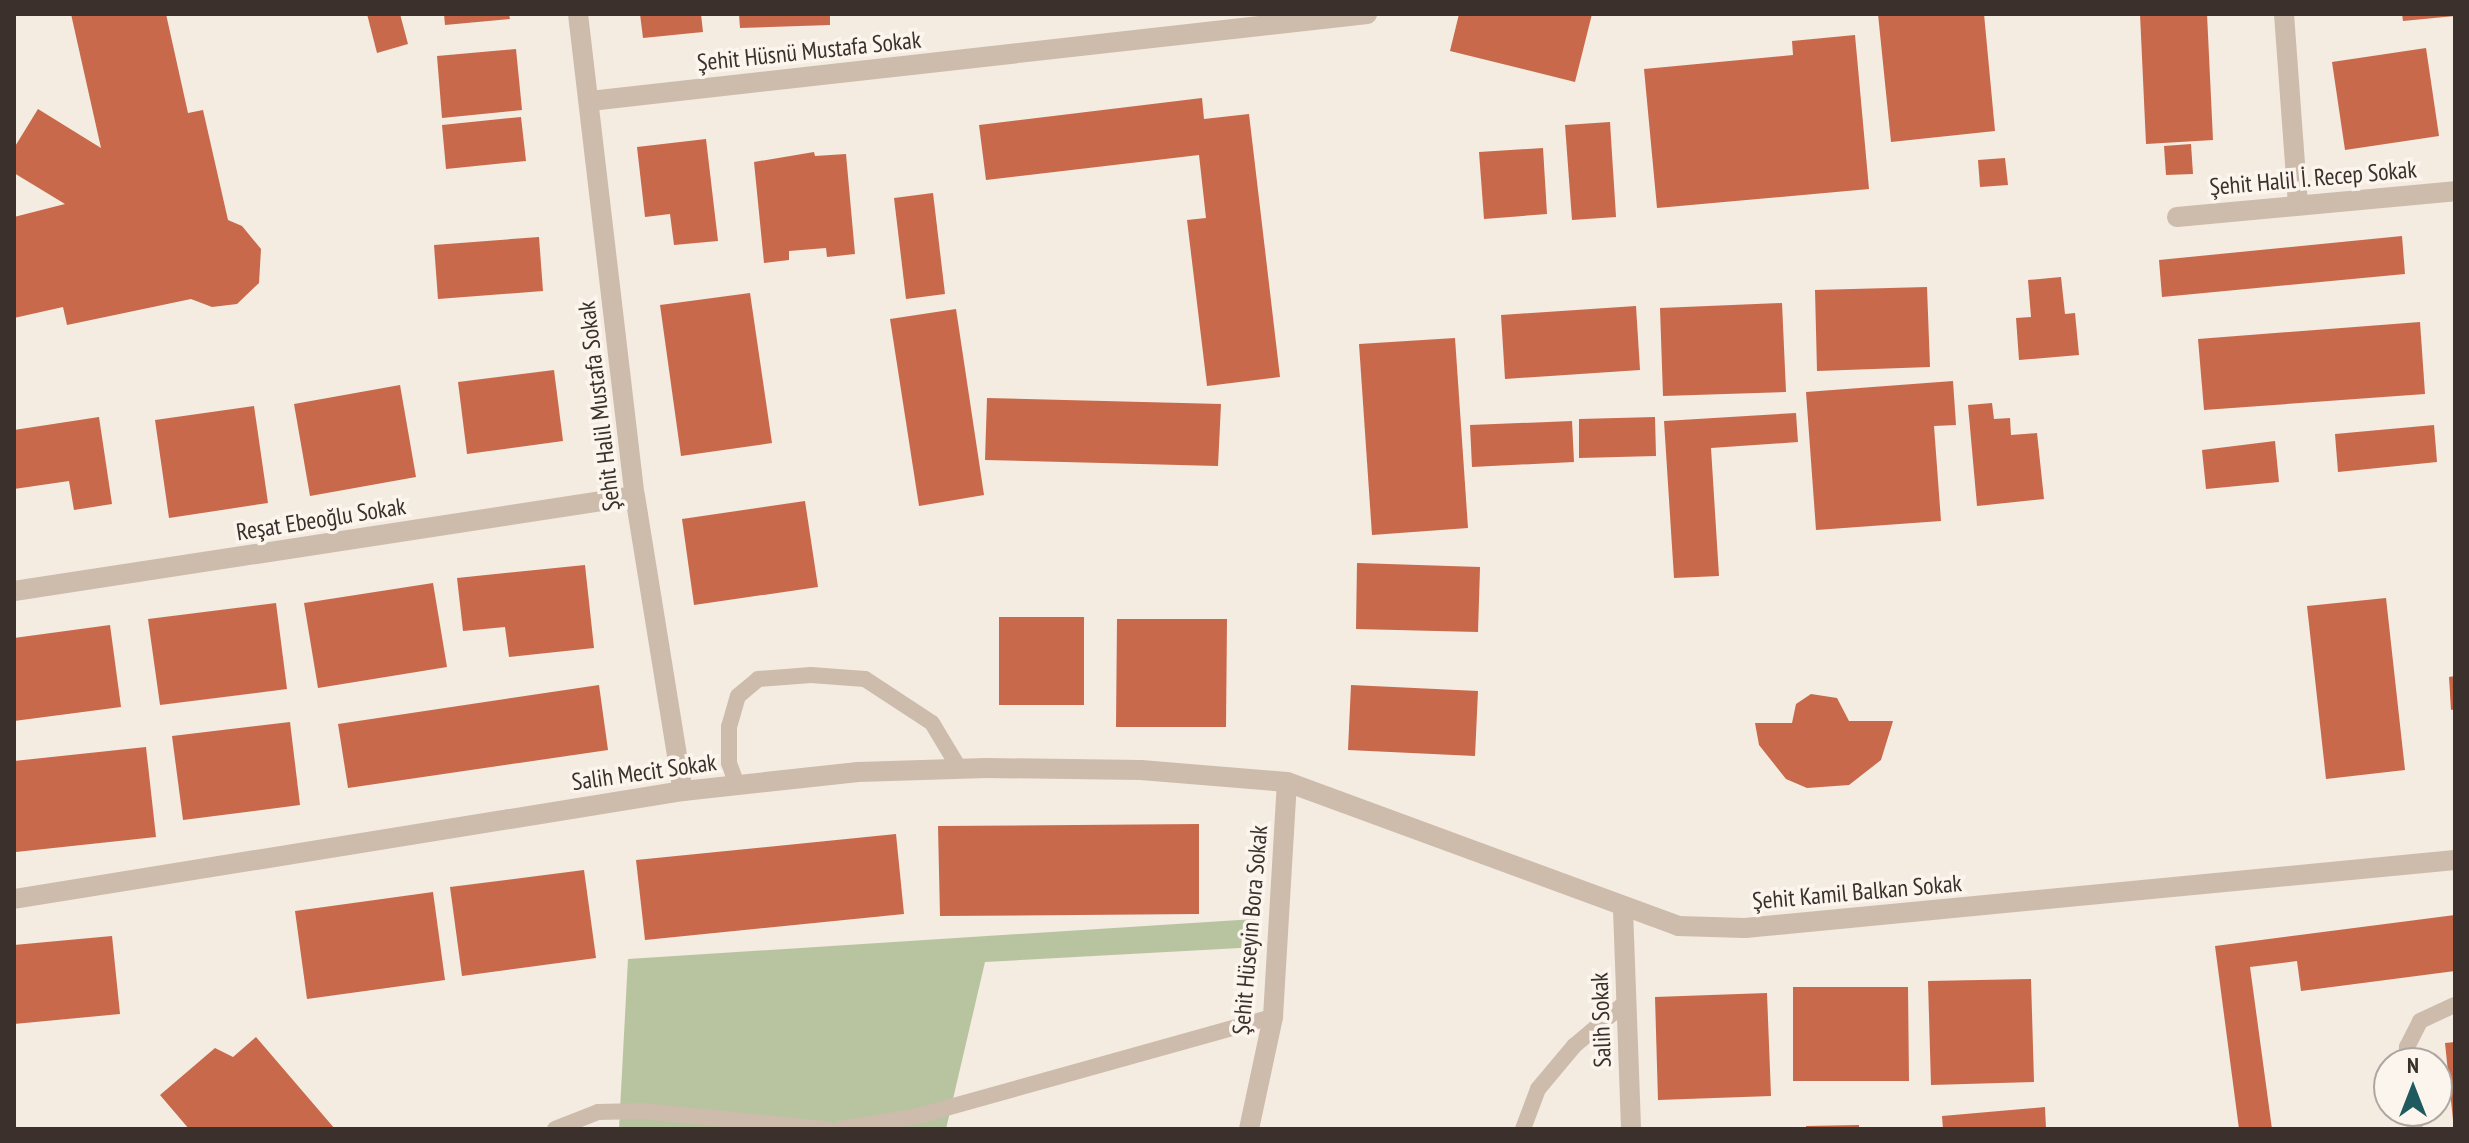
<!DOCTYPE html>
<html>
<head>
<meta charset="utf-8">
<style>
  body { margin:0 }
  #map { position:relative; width:2469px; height:1143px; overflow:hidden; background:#f4ebe1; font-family:"PT Sans Narrow",sans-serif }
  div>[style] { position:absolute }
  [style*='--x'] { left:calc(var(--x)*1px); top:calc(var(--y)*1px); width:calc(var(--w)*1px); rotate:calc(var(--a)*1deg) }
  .green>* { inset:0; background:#b8c4a0 }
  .building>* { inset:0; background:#c8694b }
  .lane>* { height:16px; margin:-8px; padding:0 8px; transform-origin:8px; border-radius:8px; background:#cdbbac }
  .street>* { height:20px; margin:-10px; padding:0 10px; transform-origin:10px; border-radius:10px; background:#cdbbac }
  span { translate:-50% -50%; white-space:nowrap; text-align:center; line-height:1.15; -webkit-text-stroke:7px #fbf5ee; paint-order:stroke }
  .street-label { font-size:24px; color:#3b302b }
  .frame { position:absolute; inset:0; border:16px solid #3b302b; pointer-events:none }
  .north { position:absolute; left:2373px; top:1047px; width:80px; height:80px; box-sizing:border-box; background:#fbf5ee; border:2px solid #aea6a0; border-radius:50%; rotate:0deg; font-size:22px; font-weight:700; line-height:32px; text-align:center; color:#3b302b }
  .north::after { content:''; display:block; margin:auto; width:28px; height:36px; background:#1f5a5e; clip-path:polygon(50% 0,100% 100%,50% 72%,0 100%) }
</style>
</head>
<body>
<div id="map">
  <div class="green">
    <i style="clip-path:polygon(1255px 919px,1258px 947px,985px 962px,946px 1129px,619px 1129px,628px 959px)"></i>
  </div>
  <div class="building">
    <i style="clip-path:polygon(71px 14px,166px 14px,188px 113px,203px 110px,228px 220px,242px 226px,261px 249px,259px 283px,237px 304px,212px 307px,191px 299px,67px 325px,63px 307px,14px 318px,14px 217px,65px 204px,14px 173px,14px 148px,38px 109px,101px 148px)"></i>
    <i style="clip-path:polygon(367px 14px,400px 14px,408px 44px,377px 53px)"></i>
    <i style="clip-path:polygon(444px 14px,509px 14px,510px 19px,445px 25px)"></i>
    <i style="clip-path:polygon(640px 14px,701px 14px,703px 32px,643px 38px)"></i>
    <i style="clip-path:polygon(739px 14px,830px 14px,830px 25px,740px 28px)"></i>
    <i style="clip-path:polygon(1459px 14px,1592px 14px,1575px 82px,1450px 51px)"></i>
    <i style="clip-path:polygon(1878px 14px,1984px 14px,1995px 131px,1891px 142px)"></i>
    <i style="clip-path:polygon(2140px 14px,2207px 14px,2213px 140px,2146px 144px)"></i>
    <i style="clip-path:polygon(2402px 14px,2455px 14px,2455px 16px,2403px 21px)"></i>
    <i style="clip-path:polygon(1855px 35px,1869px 189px,1657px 208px,1644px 69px,1793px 55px,1792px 41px)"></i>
    <i style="clip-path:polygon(2426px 48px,2439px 136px,2345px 150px,2332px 62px)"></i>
    <i style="clip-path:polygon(516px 49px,522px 110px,442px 118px,437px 56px)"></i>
    <i style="clip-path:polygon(1202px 98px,1204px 119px,1249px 114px,1280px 377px,1207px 386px,1187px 220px,1206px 218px,1199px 155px,986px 180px,979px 125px)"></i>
    <i style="clip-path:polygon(521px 117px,526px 161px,446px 169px,442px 125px)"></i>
    <i style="clip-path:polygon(1610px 122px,1616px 217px,1572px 220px,1565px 125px)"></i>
    <i style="clip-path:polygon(706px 139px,718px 241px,674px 245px,670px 214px,645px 217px,637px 147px)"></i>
    <i style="clip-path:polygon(2191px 144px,2193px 174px,2166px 175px,2164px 146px)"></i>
    <i style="clip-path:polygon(1543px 148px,1547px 214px,1484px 219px,1479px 152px)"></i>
    <i style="clip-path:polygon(814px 152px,815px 156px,846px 154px,855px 254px,827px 257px,826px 248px,789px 251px,789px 260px,764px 263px,754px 162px)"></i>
    <i style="clip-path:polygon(2005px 158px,2008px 185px,1980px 187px,1978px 160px)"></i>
    <i style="clip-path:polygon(933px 193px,945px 294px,906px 299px,894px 198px)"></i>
    <i style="clip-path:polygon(2402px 236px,2405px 274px,2162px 297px,2159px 260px)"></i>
    <i style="clip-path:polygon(539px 237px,543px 291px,438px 299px,434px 245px)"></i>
    <i style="clip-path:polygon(2061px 277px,2065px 314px,2075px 313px,2079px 355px,2019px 360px,2016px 318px,2031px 317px,2028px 280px)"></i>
    <i style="clip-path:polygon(1927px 287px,1930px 367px,1817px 371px,1815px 290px)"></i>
    <i style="clip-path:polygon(750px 293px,772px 443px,681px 456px,660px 305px)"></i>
    <i style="clip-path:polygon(1782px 303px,1786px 392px,1663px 396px,1660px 308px)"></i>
    <i style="clip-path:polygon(1636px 306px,1640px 370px,1505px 379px,1501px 315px)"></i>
    <i style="clip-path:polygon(956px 309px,984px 495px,919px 506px,890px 319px)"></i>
    <i style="clip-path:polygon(2420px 322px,2425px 394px,2204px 410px,2198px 339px)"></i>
    <i style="clip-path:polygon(1455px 338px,1468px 528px,1372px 535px,1359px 344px)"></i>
    <i style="clip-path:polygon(554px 370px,563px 441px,467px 454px,458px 382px)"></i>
    <i style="clip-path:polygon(1953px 381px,1956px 425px,1934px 426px,1941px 521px,1816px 530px,1806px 392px)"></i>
    <i style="clip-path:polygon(400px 385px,416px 477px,310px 496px,294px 404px)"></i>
    <i style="clip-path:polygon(987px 398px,1221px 404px,1218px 466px,985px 460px)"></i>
    <i style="clip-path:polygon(1992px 403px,1994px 419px,2010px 418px,2011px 435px,2037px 433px,2044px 499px,1977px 506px,1968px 405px)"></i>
    <i style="clip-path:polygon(254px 406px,268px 503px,169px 518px,155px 420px)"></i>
    <i style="clip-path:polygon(1796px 413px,1798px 442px,1711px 448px,1719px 576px,1674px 578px,1664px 421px)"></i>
    <i style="clip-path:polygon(99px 417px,112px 504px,74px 510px,69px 481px,14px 489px,14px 430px)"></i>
    <i style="clip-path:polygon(1655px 417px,1656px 456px,1579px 458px,1579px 419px)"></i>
    <i style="clip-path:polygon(1572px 421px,1574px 462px,1472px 467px,1470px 425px)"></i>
    <i style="clip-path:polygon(2434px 425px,2437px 462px,2338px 472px,2335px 434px)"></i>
    <i style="clip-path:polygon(2275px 441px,2279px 482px,2206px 489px,2202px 450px)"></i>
    <i style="clip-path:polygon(805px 501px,818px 587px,694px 605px,682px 519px)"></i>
    <i style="clip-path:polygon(1357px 563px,1480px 567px,1478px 632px,1356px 629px)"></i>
    <i style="clip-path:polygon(585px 565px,594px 648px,509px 657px,505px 627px,463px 631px,457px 578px)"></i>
    <i style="clip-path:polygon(433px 583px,447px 667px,318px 688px,304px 603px)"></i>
    <i style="clip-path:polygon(2386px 598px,2405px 770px,2326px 779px,2307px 606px)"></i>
    <i style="clip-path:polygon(276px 603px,287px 689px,160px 705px,148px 619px)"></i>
    <i style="clip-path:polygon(999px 617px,1084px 617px,1084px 705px,999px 705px)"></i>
    <i style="clip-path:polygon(1117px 619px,1227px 619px,1226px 727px,1116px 727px)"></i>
    <i style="clip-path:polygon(110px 625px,121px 707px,14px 721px,14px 638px)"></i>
    <i style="clip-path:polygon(2455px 676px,2455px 709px,2451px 710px,2449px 677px)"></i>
    <i style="clip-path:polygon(599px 685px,608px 750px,348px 788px,338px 724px)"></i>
    <i style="clip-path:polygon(1351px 685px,1478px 691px,1475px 756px,1348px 750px)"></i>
    <i style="clip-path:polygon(1811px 694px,1837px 698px,1849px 721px,1893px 721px,1881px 760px,1849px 785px,1807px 788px,1786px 779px,1759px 745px,1755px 723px,1792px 723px,1796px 704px)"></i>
    <i style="clip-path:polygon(290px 722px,300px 805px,183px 820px,172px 736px)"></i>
    <i style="clip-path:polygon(146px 747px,156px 837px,16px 852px,14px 761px)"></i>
    <i style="clip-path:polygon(1199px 824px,1199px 914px,940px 916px,938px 826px)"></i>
    <i style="clip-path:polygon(896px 834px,904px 914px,645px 940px,636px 860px)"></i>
    <i style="clip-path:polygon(584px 870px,596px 958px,462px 976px,450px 887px)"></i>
    <i style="clip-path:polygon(433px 892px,445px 980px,307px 999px,295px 911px)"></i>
    <i style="clip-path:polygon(2455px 915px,2455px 971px,2301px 991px,2297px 961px,2250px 967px,2272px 1129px,2239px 1129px,2215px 946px)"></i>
    <i style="clip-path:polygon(112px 936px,120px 1014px,14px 1024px,14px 945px)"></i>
    <i style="clip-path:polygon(2031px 979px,2034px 1082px,1931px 1085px,1928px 981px)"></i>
    <i style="clip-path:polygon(1793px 987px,1908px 987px,1909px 1081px,1793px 1081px)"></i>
    <i style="clip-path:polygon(1767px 993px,1771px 1096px,1658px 1100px,1655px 997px)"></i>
    <i style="clip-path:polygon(256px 1037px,335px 1129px,189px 1129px,160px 1095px,215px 1048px,233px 1057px)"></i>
    <i style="clip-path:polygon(2455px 1042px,2455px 1120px,2453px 1120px,2445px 1043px)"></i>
    <i style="clip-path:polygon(2045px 1107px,2046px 1129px,1943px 1129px,1942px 1116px)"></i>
    <i style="clip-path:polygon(1859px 1125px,1859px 1129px,1806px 1129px,1806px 1126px)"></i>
  </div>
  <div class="lane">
    <i style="--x:737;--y:785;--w:23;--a:-110"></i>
    <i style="--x:729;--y:763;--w:36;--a:-90"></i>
    <i style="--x:729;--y:727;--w:32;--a:-74"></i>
    <i style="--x:738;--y:696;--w:26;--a:-40"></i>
    <i style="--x:758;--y:679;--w:53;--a:-4.3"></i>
    <i style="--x:811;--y:675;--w:54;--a:4.2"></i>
    <i style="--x:865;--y:679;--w:80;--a:33.3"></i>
    <i style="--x:932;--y:723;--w:52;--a:59"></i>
    <i style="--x:2408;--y:1063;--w:16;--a:-94"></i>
    <i style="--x:2407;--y:1047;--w:29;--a:-63"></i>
    <i style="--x:2420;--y:1021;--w:38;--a:-25"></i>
    <i style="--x:2413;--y:1111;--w:18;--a:84"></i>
    <i style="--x:555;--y:1129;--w:46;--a:-21.6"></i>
    <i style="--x:598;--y:1112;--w:44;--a:-1.3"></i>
    <i style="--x:642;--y:1111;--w:186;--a:5.6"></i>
    <i style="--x:840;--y:1129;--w:75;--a:-9.2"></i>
    <i style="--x:914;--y:1117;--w:373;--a:-15.6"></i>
    <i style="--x:1523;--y:1129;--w:43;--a:-69.4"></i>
    <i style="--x:1538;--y:1089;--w:56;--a:-50.1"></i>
    <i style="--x:1574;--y:1046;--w:68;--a:-40.2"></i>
  </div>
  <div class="street">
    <i style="--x:578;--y:14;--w:485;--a:83.3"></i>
    <i style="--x:635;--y:496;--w:299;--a:80.8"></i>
    <i style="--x:2284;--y:14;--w:192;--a:85.8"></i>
    <i style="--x:590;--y:101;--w:782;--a:-6.39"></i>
    <i style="--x:2177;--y:217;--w:279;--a:-5.3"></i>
    <i style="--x:14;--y:591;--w:628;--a:-8.7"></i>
    <i style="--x:14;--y:899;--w:678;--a:-9.17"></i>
    <i style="--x:683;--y:791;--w:176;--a:-6.2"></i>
    <i style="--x:858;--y:772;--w:128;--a:-1.8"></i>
    <i style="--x:986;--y:768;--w:155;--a:0.7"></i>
    <i style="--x:1141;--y:770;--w:146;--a:4.7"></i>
    <i style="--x:1287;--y:782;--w:417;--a:20.2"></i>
    <i style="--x:1678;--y:926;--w:67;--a:1.7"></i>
    <i style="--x:1745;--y:928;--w:713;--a:-5.47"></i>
    <i style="--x:1623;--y:909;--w:220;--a:87.9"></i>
    <i style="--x:1249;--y:1129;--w:115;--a:-77.9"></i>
    <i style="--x:1273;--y:1017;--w:235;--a:-86.6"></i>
  </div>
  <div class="street-label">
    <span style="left:809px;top:51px;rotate:-6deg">Şehit Hüsnü Mustafa Sokak</span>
    <span style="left:2313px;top:178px;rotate:-5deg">Şehit Halil İ. Recep Sokak</span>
    <span style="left:599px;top:406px;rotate:-97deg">Şehit Halil Mustafa Sokak</span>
    <span style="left:321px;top:519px;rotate:-9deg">Reşat Ebeoğlu Sokak</span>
    <span style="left:644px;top:772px;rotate:-8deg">Salih Mecit Sokak</span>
    <span style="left:1857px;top:892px;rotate:-5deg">Şehit Kamil Balkan Sokak</span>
    <span style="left:1250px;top:930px;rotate:-85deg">Şehit Hüseyin Bora Sokak</span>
    <span style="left:1601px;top:1020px;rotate:-92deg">Salih Sokak</span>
  </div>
  <div class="frame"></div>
  <div class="north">N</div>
</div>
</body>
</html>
